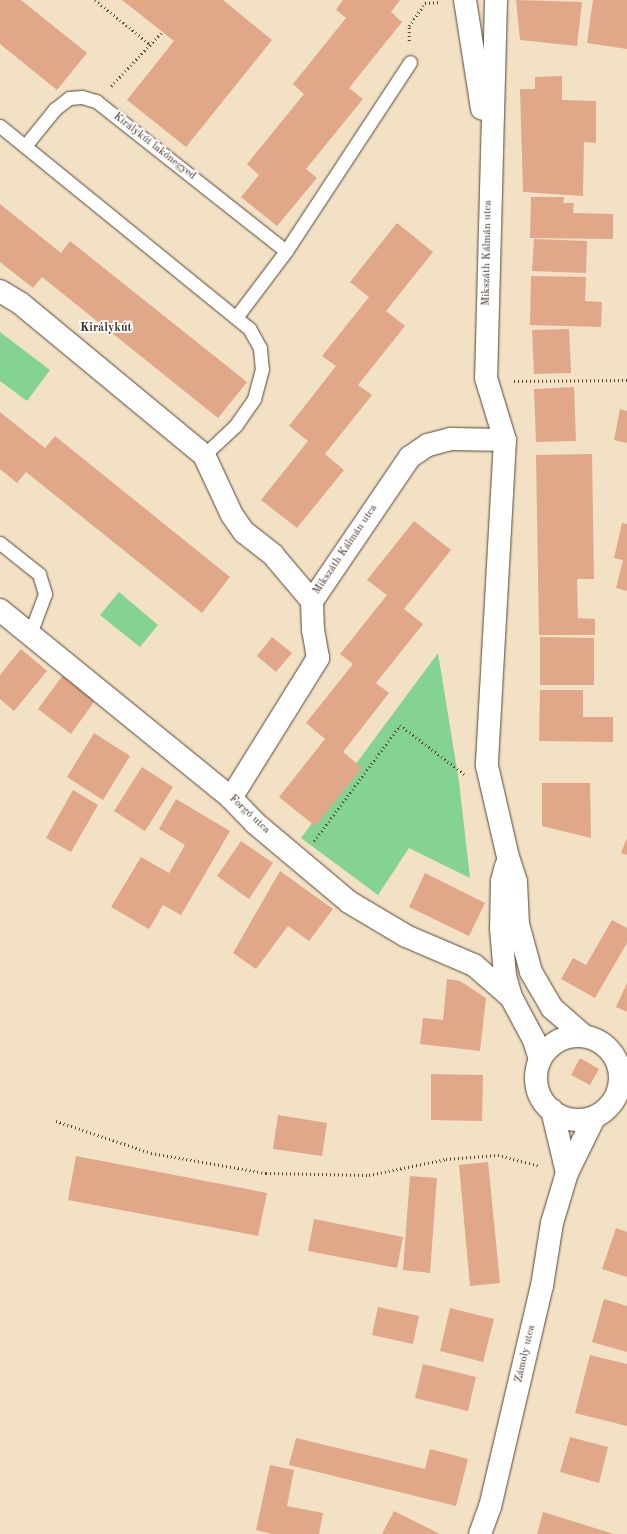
<!DOCTYPE html>
<html>
<head>
<meta charset="utf-8">
<style>
  body { margin:0 }
  #map { position:relative; width:627px; height:1534px; overflow:hidden; background:#f2e1c4; font-family:"Old Standard TT",serif }
  div>[style] { position:absolute }
  [style*='--x'] { left:calc(var(--x)*1px); top:calc(var(--y)*1px); width:calc(var(--w)*1px); rotate:calc(var(--a)*1deg) }
  .green>* { inset:0; background:#84d392 }
  .building>* { inset:0; background:#e1a789 }
  .path>* { height:2.5px; margin-top:-1.25px; transform-origin:0; background:repeating-linear-gradient(90deg,#564537 0 1px,transparent 0 4px) }
  .roads { filter:drop-shadow(0 0 1px #564537) drop-shadow(0 0 1px #564537) }
  .lane>* { height:13px; margin:-6.5px; padding:0 6.5px; transform-origin:6.5px; border-radius:6.5px; background:#fff }
  .street>* { height:22px; margin:-11px; padding:0 11px; transform-origin:11px; border-radius:11px; background:#fff }
  .street>.ring { margin:-11px; padding:0; box-sizing:content-box; background:none; border:22px solid #fff; border-radius:50% }
  span { translate:-50% -50%; white-space:nowrap; text-align:center; line-height:1.15; -webkit-text-stroke:3.5px #fff; paint-order:stroke }
  .street-label { font-size:11px; color:#3b2a1e }
  .neighbourhood-label { font-size:12px; color:#3b2a1e; font-weight:700 }
</style>
</head>
<body>
<div id="map">
  <div class="green">
    <i style="clip-path:polygon(0 332px,50px 370px,27px 401px,0 381px)"></i>
    <i style="clip-path:polygon(119px 592px,158px 625px,140px 647px,100px 615px)"></i>
    <i style="clip-path:polygon(438px 653px,459px 782px,470px 878px,409px 848px,378px 895px,301px 838px)"></i>
  </div>
  <div class="building">
    <i style="clip-path:polygon(0 0,21px 0,87px 53px,57px 90px,0 44px)"></i>
    <i style="clip-path:polygon(122px 0,223px 0,272px 40px,186px 147px,127px 100px,174px 41px)"></i>
    <i style="clip-path:polygon(343px 0,400px 0,391px 12px,402px 22px,349px 88px,363px 99px,306px 169px,317px 178px,277px 226px,241px 197px,259px 175px,247px 164px,304px 94px,293px 84px,346px 18px,336px 10px)"></i>
    <i style="clip-path:polygon(516px 0,582px 2px,577px 46px,520px 40px)"></i>
    <i style="clip-path:polygon(593px 0,627px 0,627px 49px,587px 43px)"></i>
    <i style="clip-path:polygon(562px 76px,562px 100px,596px 101px,596px 143px,584px 142px,583px 196px,523px 192px,520px 89px,535px 89px,535px 77px)"></i>
    <i style="clip-path:polygon(531px 197px,564px 197px,563px 203px,574px 203px,573px 213px,613px 214px,613px 239px,530px 238px)"></i>
    <i style="clip-path:polygon(0 204px,61px 253px,70px 241px,247px 382px,218px 418px,42px 277px,33px 288px,0 262px)"></i>
    <i style="clip-path:polygon(397px 223px,433px 252px,386px 311px,405px 326px,358px 385px,372px 395px,325px 454px,344px 470px,297px 528px,261px 500px,308px 441px,289px 426px,336px 366px,322px 356px,369px 297px,350px 282px)"></i>
    <i style="clip-path:polygon(534px 239px,587px 241px,586px 273px,532px 271px)"></i>
    <i style="clip-path:polygon(531px 276px,586px 277px,585px 301px,602px 302px,601px 327px,530px 325px)"></i>
    <i style="clip-path:polygon(569px 329px,571px 373px,534px 374px,532px 330px)"></i>
    <i style="clip-path:polygon(574px 387px,576px 441px,536px 442px,534px 389px)"></i>
    <i style="clip-path:polygon(620px 409px,627px 411px,627px 443px,614px 440px)"></i>
    <i style="clip-path:polygon(0 412px,45px 448px,55px 436px,230px 577px,202px 613px,26px 472px,17px 483px,0 469px)"></i>
    <i style="clip-path:polygon(592px 454px,594px 579px,577px 579px,578px 618px,595px 619px,595px 635px,539px 635px,536px 455px)"></i>
    <i style="clip-path:polygon(414px 521px,451px 550px,404px 609px,423px 624px,376px 683px,389px 693px,343px 752px,362px 768px,315px 826px,279px 797px,325px 739px,306px 723px,353px 664px,340px 654px,387px 595px,367px 580px)"></i>
    <i style="clip-path:polygon(622px 523px,627px 524px,627px 591px,616px 588px,623px 560px,614px 558px)"></i>
    <i style="clip-path:polygon(272px 637px,292px 653px,276px 672px,257px 656px)"></i>
    <i style="clip-path:polygon(540px 637px,594px 638px,594px 685px,540px 685px)"></i>
    <i style="clip-path:polygon(21px 649px,47px 671px,14px 711px,0 699px,0 675px)"></i>
    <i style="clip-path:polygon(63px 675px,96px 699px,71px 734px,38px 709px)"></i>
    <i style="clip-path:polygon(540px 690px,583px 690px,583px 717px,613px 717px,613px 742px,539px 741px)"></i>
    <i style="clip-path:polygon(94px 733px,130px 756px,103px 800px,67px 777px)"></i>
    <i style="clip-path:polygon(142px 767px,173px 787px,145px 831px,114px 811px)"></i>
    <i style="clip-path:polygon(542px 783px,590px 783px,591px 838px,542px 826px)"></i>
    <i style="clip-path:polygon(73px 790px,98px 805px,71px 852px,46px 838px)"></i>
    <i style="clip-path:polygon(176px 799px,230px 831px,181px 915px,163px 905px,149px 929px,111px 907px,141px 857px,169px 873px,185px 845px,159px 829px)"></i>
    <i style="clip-path:polygon(627px 838px,627px 855px,621px 853px)"></i>
    <i style="clip-path:polygon(241px 841px,273px 863px,249px 899px,217px 876px)"></i>
    <i style="clip-path:polygon(280px 871px,333px 909px,309px 941px,288px 926px,256px 969px,233px 953px)"></i>
    <i style="clip-path:polygon(425px 873px,485px 903px,469px 936px,409px 907px)"></i>
    <i style="clip-path:polygon(612px 920px,627px 928px,627px 943px,595px 998px,561px 979px,573px 958px,586px 965px)"></i>
    <i style="clip-path:polygon(447px 979px,460px 981px,486px 998px,480px 1051px,420px 1044px,423px 1018px,443px 1020px)"></i>
    <i style="clip-path:polygon(627px 983px,627px 1012px,616px 1007px)"></i>
    <i style="clip-path:polygon(580px 1058px,599px 1069px,590px 1085px,571px 1075px)"></i>
    <i style="clip-path:polygon(431px 1074px,483px 1075px,482px 1121px,431px 1120px)"></i>
    <i style="clip-path:polygon(278px 1115px,327px 1123px,322px 1156px,273px 1149px)"></i>
    <i style="clip-path:polygon(76px 1156px,267px 1193px,258px 1236px,68px 1200px)"></i>
    <i style="clip-path:polygon(488px 1162px,500px 1283px,470px 1286px,459px 1165px)"></i>
    <i style="clip-path:polygon(410px 1176px,437px 1178px,430px 1273px,403px 1270px)"></i>
    <i style="clip-path:polygon(314px 1219px,403px 1237px,397px 1268px,308px 1251px)"></i>
    <i style="clip-path:polygon(616px 1228px,627px 1232px,627px 1277px,602px 1269px)"></i>
    <i style="clip-path:polygon(604px 1299px,627px 1306px,627px 1352px,592px 1342px)"></i>
    <i style="clip-path:polygon(378px 1307px,419px 1316px,413px 1344px,372px 1335px)"></i>
    <i style="clip-path:polygon(450px 1308px,494px 1319px,483px 1362px,440px 1351px)"></i>
    <i style="clip-path:polygon(590px 1355px,627px 1364px,627px 1426px,575px 1413px)"></i>
    <i style="clip-path:polygon(423px 1364px,476px 1377px,468px 1411px,415px 1398px)"></i>
    <i style="clip-path:polygon(570px 1437px,608px 1447px,599px 1483px,560px 1472px)"></i>
    <i style="clip-path:polygon(296px 1438px,425px 1469px,430px 1449px,468px 1459px,456px 1506px,289px 1465px)"></i>
    <i style="clip-path:polygon(270px 1465px,294px 1470px,287px 1506px,323px 1513px,319px 1534px,272px 1534px,256px 1530px)"></i>
    <i style="clip-path:polygon(394px 1511px,440px 1534px,382px 1534px)"></i>
    <i style="clip-path:polygon(543px 1512px,614px 1534px,537px 1534px)"></i>
  </div>
  <div class="path">
    <i style="--x:95;--y:0;--w:72;--a:38.8"></i>
    <i style="--x:409;--y:41;--w:15;--a:-90"></i>
    <i style="--x:409;--y:26;--w:28;--a:-55"></i>
    <i style="--x:425;--y:3;--w:16;--a:-4"></i>
    <i style="--x:111;--y:86;--w:74;--a:-46.6"></i>
    <i style="--x:514;--y:381;--w:113;--a:-0.5"></i>
    <i style="--x:314;--y:841;--w:144;--a:-53.4"></i>
    <i style="--x:400;--y:725;--w:81;--a:37.4"></i>
    <i style="--x:56;--y:1121;--w:100;--a:18.6"></i>
    <i style="--x:151;--y:1153;--w:117;--a:9.9"></i>
    <i style="--x:266;--y:1173;--w:103;--a:1.1"></i>
    <i style="--x:369;--y:1175;--w:79;--a:-11.7"></i>
    <i style="--x:446;--y:1159;--w:52;--a:-4.4"></i>
    <i style="--x:498;--y:1155;--w:43;--a:14.7"></i>
  </div>
  <div class="roads">
    <div class="lane">
      <i style="--x:0;--y:126;--w:321;--a:39.1"></i>
      <i style="--x:249;--y:328;--w:23;--a:61"></i>
      <i style="--x:260;--y:348;--w:21;--a:85"></i>
      <i style="--x:262;--y:369;--w:31;--a:105"></i>
      <i style="--x:254;--y:399;--w:32;--a:125"></i>
      <i style="--x:236;--y:425;--w:44;--a:136.8"></i>
      <i style="--x:25;--y:146;--w:48;--a:-51"></i>
      <i style="--x:55;--y:109;--w:18;--a:-38"></i>
      <i style="--x:69;--y:98;--w:13;--a:-4"></i>
      <i style="--x:82;--y:97;--w:15;--a:16"></i>
      <i style="--x:96;--y:101;--w:242;--a:38.3"></i>
      <i style="--x:237;--y:316;--w:81;--a:-53"></i>
      <i style="--x:286;--y:251;--w:226;--a:-56.7"></i>
      <i style="--x:0;--y:543;--w:50;--a:38.5"></i>
      <i style="--x:39;--y:574;--w:21;--a:73"></i>
      <i style="--x:45;--y:594;--w:43;--a:110.6"></i>
    </div>
    <div class="street">
      <i style="--x:465;--y:0;--w:110;--a:81.1"></i>
      <i style="--x:496;--y:0;--w:378;--a:91.5"></i>
      <i style="--x:486;--y:378;--w:65;--a:73"></i>
      <i style="--x:505;--y:440;--w:326;--a:93.2"></i>
      <i style="--x:487;--y:766;--w:93;--a:77"></i>
      <i style="--x:508;--y:857;--w:26;--a:72"></i>
      <i style="--x:516;--y:882;--w:42;--a:87.3"></i>
      <i style="--x:518;--y:924;--w:50;--a:74.8"></i>
      <i style="--x:531;--y:972;--w:42;--a:59.7"></i>
      <i style="--x:552;--y:1008;--w:43;--a:41.2"></i>
      <i style="--x:0;--y:291;--w:23;--a:31"></i>
      <i style="--x:20;--y:303;--w:239;--a:39.6"></i>
      <i style="--x:204;--y:455;--w:66;--a:65"></i>
      <i style="--x:232;--y:515;--w:21;--a:55"></i>
      <i style="--x:244;--y:532;--w:37;--a:38"></i>
      <i style="--x:273;--y:555;--w:60;--a:49.7"></i>
      <i style="--x:0;--y:610;--w:298;--a:39.1"></i>
      <i style="--x:231;--y:798;--w:35;--a:46"></i>
      <i style="--x:255;--y:823;--w:123;--a:40"></i>
      <i style="--x:349;--y:902;--w:66;--a:30.8"></i>
      <i style="--x:406;--y:936;--w:74;--a:23.1"></i>
      <i style="--x:474;--y:965;--w:49;--a:40.9"></i>
      <i style="--x:231;--y:798;--w:165;--a:-58.1"></i>
      <i style="--x:318;--y:658;--w:28;--a:-100"></i>
      <i style="--x:313;--y:630;--w:29;--a:-92"></i>
      <i style="--x:312;--y:601;--w:174;--a:-55.8"></i>
      <i style="--x:410;--y:457;--w:22;--a:-34"></i>
      <i style="--x:428;--y:445;--w:24;--a:-15"></i>
      <i style="--x:451;--y:439;--w:54;--a:1.1"></i>
      <i style="--x:506;--y:866;--w:16;--a:105"></i>
      <i style="--x:502;--y:881;--w:47;--a:91.2"></i>
      <i style="--x:501;--y:928;--w:48;--a:85.2"></i>
      <i style="--x:505;--y:976;--w:22;--a:74"></i>
      <i style="--x:511;--y:997;--w:49;--a:61.9"></i>
      <i style="--x:534;--y:1040;--w:21;--a:73"></i>
      <i class="ring" style="left:536px;top:1036px;width:62px;height:62px"></i>
      <i style="--x:552;--y:1110;--w:65;--a:76.6"></i>
      <i style="--x:480;--y:1534;--w:29;--a:-70"></i>
      <i style="--x:490;--y:1507;--w:227;--a:-76.8"></i>
      <i style="--x:542;--y:1286;--w:64;--a:-81"></i>
      <i style="--x:552;--y:1223;--w:52;--a:-73.3"></i>
      <i style="--x:567;--y:1173;--w:61;--a:-63.9"></i>
    </div>
  </div>
  <div class="street-label">
    <span style="left:154px;top:147px;rotate:38deg">Királykút lakónegyed</span>
    <span style="left:488px;top:253px;rotate:-89deg">Mikszáth Kálmán utca</span>
    <span style="left:346px;top:550px;rotate:-56deg">Mikszáth Kálmán utca</span>
    <span style="left:249px;top:815px;rotate:43deg">Forgó utca</span>
    <span style="left:526px;top:1354px;rotate:-77deg">Zámoly utca</span>
  </div>
  <div class="neighbourhood-label">
    <span style="left:106px;top:329px">Királykút</span>
  </div>
</div>
</body>
</html>
